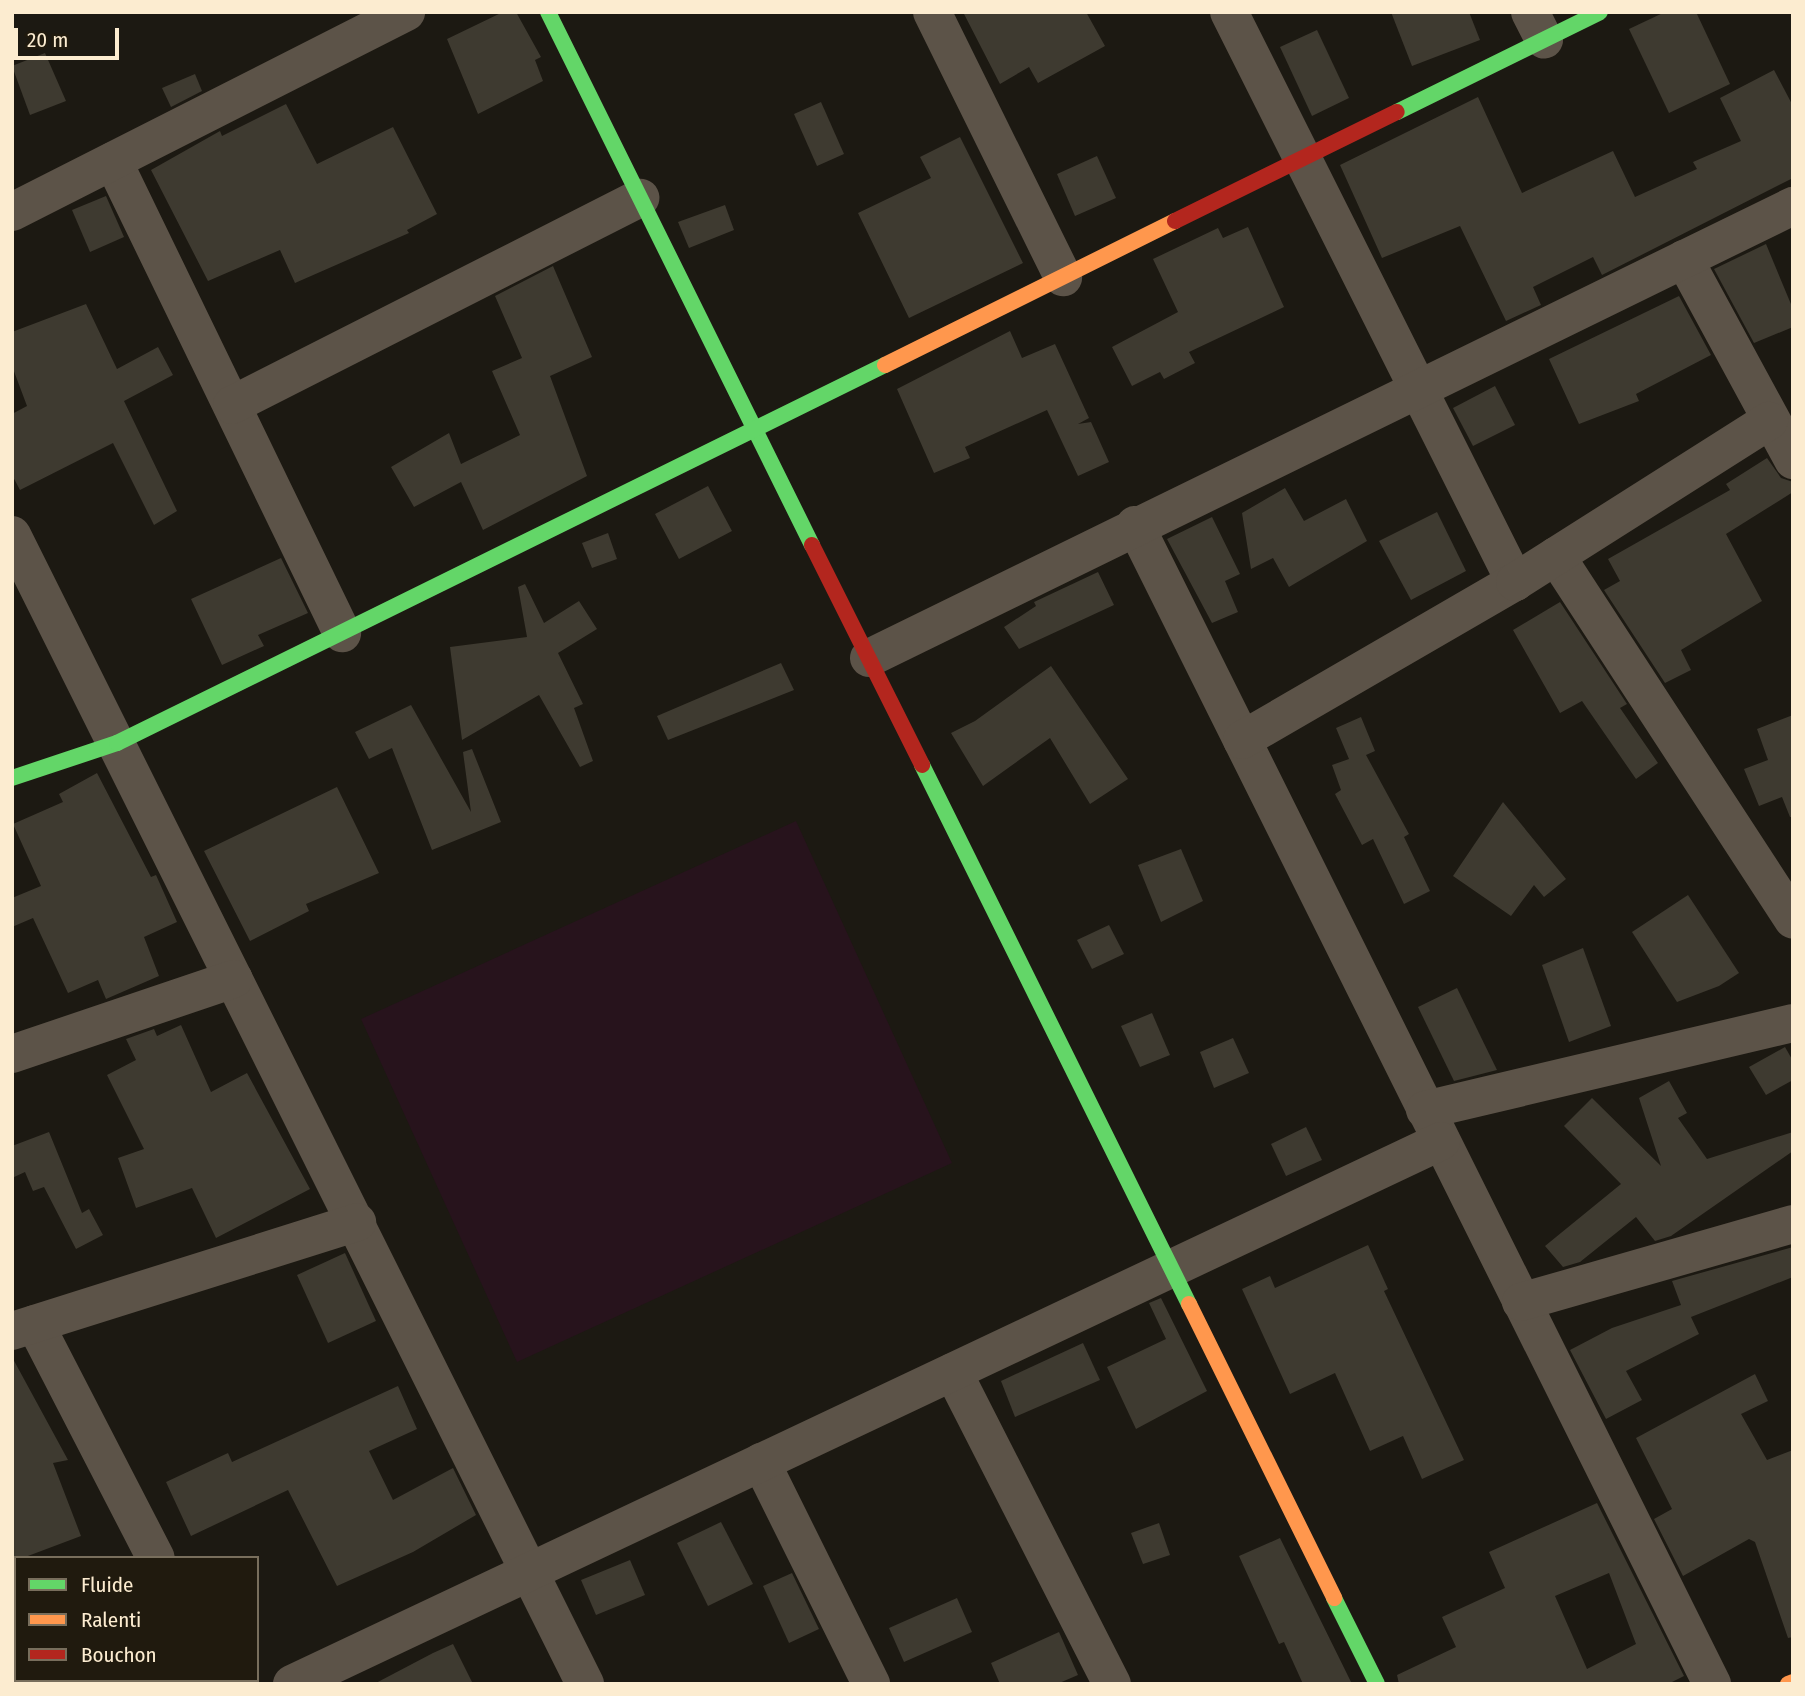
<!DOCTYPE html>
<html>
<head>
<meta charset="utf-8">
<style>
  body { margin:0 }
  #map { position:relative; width:1805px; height:1696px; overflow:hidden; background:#1c1912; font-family:"Fira Sans Condensed",sans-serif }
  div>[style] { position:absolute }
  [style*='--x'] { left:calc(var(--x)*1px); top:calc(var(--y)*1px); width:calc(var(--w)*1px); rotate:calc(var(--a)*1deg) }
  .green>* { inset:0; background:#27131c }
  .building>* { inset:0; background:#3e3a30 }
  .street>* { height:38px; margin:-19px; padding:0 19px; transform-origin:19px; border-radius:19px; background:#5c5348 }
  .fast>* { height:16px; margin:-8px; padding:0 8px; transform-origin:8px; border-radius:8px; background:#63d668 }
  .slow>* { height:16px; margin:-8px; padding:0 8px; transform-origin:8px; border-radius:8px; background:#ff974d }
  .jam>* { height:16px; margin:-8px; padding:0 8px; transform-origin:8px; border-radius:8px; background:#b3261e }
  span { translate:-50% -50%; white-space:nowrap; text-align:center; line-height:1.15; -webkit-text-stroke:5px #201a0e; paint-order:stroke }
  .frame { position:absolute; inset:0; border:14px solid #fcecd0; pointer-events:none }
  .legend { position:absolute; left:14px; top:1556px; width:245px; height:126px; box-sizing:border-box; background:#201a0e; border:2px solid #786e5c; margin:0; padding:9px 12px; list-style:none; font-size:21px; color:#fcecd0 }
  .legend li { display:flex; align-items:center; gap:14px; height:35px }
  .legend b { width:35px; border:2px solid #786e5c }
  .scale { position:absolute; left:14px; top:28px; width:105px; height:32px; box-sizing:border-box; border:4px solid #fcecd0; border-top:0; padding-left:9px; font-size:21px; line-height:24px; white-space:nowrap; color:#fcecd0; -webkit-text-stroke:5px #201a0e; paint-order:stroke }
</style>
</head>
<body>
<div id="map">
  <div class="green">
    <i style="clip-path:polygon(796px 821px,952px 1163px,517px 1362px,361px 1019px)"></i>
  </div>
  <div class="building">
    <i style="clip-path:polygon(503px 12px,516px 12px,541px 57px,535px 60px,543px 81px,478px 114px,447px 39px)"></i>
    <i style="clip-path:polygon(963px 12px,1086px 12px,1105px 46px,1038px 83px,1029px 67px,1000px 84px)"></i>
    <i style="clip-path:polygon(1391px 12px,1469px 12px,1480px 40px,1412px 66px)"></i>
    <i style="clip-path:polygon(1665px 12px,1696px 12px,1730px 84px,1669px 113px,1629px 29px)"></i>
    <i style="clip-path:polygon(1317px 30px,1349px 98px,1312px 116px,1280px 47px)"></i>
    <i style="clip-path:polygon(45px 53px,66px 101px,30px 115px,12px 66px)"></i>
    <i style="clip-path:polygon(1774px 70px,1793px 106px,1793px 178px,1602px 275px,1593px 257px,1533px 287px,1541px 305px,1506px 321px,1460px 226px,1382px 258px,1340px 165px,1478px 97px,1522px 193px,1613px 151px,1635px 197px,1697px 169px,1693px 162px,1741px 141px,1720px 98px)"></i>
    <i style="clip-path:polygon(195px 74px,202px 91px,171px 107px,162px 88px)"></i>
    <i style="clip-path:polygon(821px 102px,844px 154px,817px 166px,794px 114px)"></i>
    <i style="clip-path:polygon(286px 104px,317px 164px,393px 127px,437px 214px,407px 230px,409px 233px,295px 283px,280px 250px,208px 281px,151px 170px,220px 131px,222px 136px)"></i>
    <i style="clip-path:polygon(960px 137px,1023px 263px,909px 318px,858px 213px,931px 178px,920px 157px)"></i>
    <i style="clip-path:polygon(1097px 156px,1116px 198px,1075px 216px,1057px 174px)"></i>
    <i style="clip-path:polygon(106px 196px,124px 237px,90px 252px,72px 210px)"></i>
    <i style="clip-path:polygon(725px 205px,734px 230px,689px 248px,678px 222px)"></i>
    <i style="clip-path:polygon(1248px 227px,1284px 307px,1189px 352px,1195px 363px,1164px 379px,1160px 372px,1132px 386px,1112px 347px,1178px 312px,1153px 259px,1218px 228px,1223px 238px)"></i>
    <i style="clip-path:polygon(1766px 244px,1793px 309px,1793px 327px,1754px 343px,1714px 269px)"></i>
    <i style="clip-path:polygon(553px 266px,592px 357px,550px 376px,587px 476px,483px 530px,461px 482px,414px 507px,391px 467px,449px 433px,461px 464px,520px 435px,492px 371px,522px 358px,495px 296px)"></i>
    <i style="clip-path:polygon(1679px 296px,1711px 355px,1636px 394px,1639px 401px,1579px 424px,1549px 359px)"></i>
    <i style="clip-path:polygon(86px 304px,117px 369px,158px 347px,173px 375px,124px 401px,177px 511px,154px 525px,113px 443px,20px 490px,12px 475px,12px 414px,27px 406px,12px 366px,12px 332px)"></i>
    <i style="clip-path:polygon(1010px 331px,1022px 358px,1055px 344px,1089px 418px,1078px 424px,1091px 422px,1109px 462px,1078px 476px,1047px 410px,965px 447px,970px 458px,934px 473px,897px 389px)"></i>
    <i style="clip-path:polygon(1495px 386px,1515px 425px,1473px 446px,1453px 408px)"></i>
    <i style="clip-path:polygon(1767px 458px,1781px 478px,1793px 482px,1793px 492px,1726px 534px,1762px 601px,1681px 650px,1691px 670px,1665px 683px,1604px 590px,1620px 581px,1608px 559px,1730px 490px,1726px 484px)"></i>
    <i style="clip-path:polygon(708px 486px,732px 531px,679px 559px,655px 514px)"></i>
    <i style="clip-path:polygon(1285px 488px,1304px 521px,1346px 499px,1367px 541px,1289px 587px,1273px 558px,1251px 569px,1242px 513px)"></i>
    <i style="clip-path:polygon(1437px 512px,1466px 571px,1411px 600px,1379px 541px)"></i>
    <i style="clip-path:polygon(1212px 517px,1240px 574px,1225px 581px,1238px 612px,1212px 623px,1167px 539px)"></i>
    <i style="clip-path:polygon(608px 533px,617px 559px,592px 568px,582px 543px)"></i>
    <i style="clip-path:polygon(281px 558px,308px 613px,258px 635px,264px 646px,222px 665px,191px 599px)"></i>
    <i style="clip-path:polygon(1098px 572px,1114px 605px,1019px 649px,1004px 627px,1036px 606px,1034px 602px)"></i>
    <i style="clip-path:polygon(525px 584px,544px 623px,579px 601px,597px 629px,558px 653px,583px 704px,574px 708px,593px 761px,580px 767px,539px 695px,462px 740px,450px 647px,527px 637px,518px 587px)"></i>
    <i style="clip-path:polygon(1560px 602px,1627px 704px,1620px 708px,1658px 763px,1636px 779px,1582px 701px,1560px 713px,1513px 630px)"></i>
    <i style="clip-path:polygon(781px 663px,794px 690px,668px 740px,657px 716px)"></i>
    <i style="clip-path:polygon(1051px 666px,1128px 779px,1090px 804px,1050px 738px,983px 786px,951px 733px,975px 721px)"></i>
    <i style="clip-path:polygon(411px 705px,471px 812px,463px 752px,472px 749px,501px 822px,432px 850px,392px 748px,369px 759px,355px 732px)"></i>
    <i style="clip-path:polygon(1793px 715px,1793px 817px,1790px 817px,1782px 797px,1759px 806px,1744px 769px,1768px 760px,1757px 729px)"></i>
    <i style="clip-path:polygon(1361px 717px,1375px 751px,1366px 755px,1409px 834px,1404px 837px,1430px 891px,1404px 904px,1373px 839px,1362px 845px,1335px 794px,1341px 790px,1332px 765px,1349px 759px,1336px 728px)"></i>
    <i style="clip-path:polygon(97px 773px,151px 877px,156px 875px,177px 922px,144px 937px,159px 976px,106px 999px,98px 980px,68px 993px,33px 918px,12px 927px,12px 898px,41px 886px,13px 824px,63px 802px,59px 794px)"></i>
    <i style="clip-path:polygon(337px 787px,379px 873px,306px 904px,309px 911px,250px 941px,204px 851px)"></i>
    <i style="clip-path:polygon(1503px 802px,1566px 879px,1544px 897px,1534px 885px,1511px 916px,1453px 876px)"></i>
    <i style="clip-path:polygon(1181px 849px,1203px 901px,1161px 922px,1138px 865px)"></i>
    <i style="clip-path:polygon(1688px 895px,1739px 973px,1719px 986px,1677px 1002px,1632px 932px)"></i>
    <i style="clip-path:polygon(1109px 925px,1124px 954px,1092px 969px,1077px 940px)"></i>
    <i style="clip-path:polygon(1583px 948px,1611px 1026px,1569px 1042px,1542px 965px)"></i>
    <i style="clip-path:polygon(1457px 988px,1497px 1070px,1454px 1081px,1418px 1007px)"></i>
    <i style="clip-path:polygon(1152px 1013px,1170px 1055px,1140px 1067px,1121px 1026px)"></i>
    <i style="clip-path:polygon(181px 1025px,211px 1092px,247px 1073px,310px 1189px,216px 1238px,192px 1188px,136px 1208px,118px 1158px,144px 1149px,107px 1075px,136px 1060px,126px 1039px,154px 1029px,157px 1036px)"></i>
    <i style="clip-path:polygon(1233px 1038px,1249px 1073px,1214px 1088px,1200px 1052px)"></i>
    <i style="clip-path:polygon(1785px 1047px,1793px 1061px,1793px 1080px,1766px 1095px,1749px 1067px)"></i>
    <i style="clip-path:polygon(1669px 1081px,1687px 1113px,1678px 1118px,1707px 1159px,1793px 1132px,1793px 1151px,1671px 1236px,1655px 1241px,1636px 1217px,1580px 1262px,1563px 1267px,1545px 1246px,1621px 1184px,1564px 1126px,1592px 1098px,1661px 1166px,1639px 1098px)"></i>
    <i style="clip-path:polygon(1306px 1127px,1322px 1160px,1286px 1176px,1271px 1144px)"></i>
    <i style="clip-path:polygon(49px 1132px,82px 1213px,89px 1209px,103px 1235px,76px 1249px,44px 1187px,33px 1191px,25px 1172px,12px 1178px,12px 1146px)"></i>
    <i style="clip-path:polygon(1368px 1245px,1388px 1289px,1384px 1291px,1464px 1460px,1422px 1479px,1403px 1436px,1370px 1451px,1335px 1373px,1290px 1394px,1242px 1289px,1270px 1276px,1275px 1288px)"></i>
    <i style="clip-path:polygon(1793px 1247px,1793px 1277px,1691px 1317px,1699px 1334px,1626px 1371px,1642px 1400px,1606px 1419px,1570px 1350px,1612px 1328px,1681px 1305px,1672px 1281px)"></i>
    <i style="clip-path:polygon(345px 1253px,376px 1321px,328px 1343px,297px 1275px)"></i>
    <i style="clip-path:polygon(1161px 1298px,1207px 1391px,1136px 1429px,1107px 1367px,1166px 1339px,1149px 1303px)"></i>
    <i style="clip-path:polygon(1083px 1343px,1100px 1380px,1015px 1417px,1001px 1381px)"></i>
    <i style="clip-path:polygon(12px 1357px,68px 1460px,53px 1463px,81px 1536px,12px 1562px)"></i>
    <i style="clip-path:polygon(1755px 1374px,1768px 1401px,1741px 1414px,1767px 1460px,1793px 1450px,1793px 1637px,1788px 1638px,1755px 1542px,1749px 1539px,1683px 1576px,1654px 1519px,1672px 1509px,1636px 1438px)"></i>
    <i style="clip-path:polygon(398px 1386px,417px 1429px,369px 1451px,393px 1500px,453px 1468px,476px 1515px,413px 1552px,337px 1586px,288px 1490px,191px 1536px,166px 1482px,228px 1453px,232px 1462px)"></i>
    <i style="clip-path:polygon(evenodd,1597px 1503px,1684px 1676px,1668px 1684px,1399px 1684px,1397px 1675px,1456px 1647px,1442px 1617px,1505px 1588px,1489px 1552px,1597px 1503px,1609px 1573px,1636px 1644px,1587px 1669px,1555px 1596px,1609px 1573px)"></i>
    <i style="clip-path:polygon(721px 1522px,753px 1584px,708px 1606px,677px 1543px)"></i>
    <i style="clip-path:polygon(1159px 1523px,1170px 1555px,1143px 1564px,1131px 1533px)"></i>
    <i style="clip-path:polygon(1280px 1538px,1352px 1684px,1303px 1684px,1284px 1642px,1279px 1644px,1239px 1556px)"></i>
    <i style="clip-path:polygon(630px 1560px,645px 1595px,596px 1615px,581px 1580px)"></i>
    <i style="clip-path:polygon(792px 1573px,819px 1629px,789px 1643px,763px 1586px)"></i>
    <i style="clip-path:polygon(957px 1598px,972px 1632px,904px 1662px,889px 1628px)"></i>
    <i style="clip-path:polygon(1059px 1632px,1078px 1675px,1057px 1684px,1000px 1684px,991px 1663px)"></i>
    <i style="clip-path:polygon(453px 1644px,473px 1684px,374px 1684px,433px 1653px)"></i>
  </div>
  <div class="street">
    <i style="--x:932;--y:12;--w:296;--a:63.7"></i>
    <i style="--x:1229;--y:12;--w:638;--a:63.35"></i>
    <i style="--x:1530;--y:12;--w:31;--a:63"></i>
    <i style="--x:113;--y:161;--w:525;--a:64.12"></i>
    <i style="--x:12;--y:212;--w:442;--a:-26.9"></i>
    <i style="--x:1684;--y:259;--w:229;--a:61.5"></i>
    <i style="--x:232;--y:405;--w:458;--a:-26.9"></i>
    <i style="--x:1135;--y:525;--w:1295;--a:63.53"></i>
    <i style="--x:12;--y:535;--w:1284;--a:63.49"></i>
    <i style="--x:1556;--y:556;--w:434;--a:56.9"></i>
    <i style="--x:869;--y:658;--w:1029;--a:-26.07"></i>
    <i style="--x:1242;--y:740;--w:315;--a:-30.1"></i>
    <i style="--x:1515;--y:582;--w:301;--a:-32.4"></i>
    <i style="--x:12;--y:1054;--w:234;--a:-18.7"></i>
    <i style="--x:1425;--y:1110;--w:378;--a:-13.3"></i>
    <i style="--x:1521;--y:1302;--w:283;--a:-16"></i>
    <i style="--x:35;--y:1324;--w:263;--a:62.7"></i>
    <i style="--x:12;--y:1331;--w:362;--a:-17.5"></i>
    <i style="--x:953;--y:1372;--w:350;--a:63"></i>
    <i style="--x:761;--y:1462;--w:248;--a:63.6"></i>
    <i style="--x:292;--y:1684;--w:1271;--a:-25.29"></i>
  </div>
  <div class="fast">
    <i style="--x:548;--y:12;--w:595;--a:63.65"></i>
    <i style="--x:1397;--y:112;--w:226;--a:-26.2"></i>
    <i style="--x:922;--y:765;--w:602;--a:63.65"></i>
    <i style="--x:12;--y:778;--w:111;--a:-18.4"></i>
    <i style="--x:117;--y:743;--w:856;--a:-26.21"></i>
    <i style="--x:1334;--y:1598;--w:96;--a:63.4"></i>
  </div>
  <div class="slow">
    <i style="--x:885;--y:365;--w:324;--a:-26.4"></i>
    <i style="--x:1189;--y:1304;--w:328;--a:63.7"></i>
    <i style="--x:1788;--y:1684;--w:5;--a:-22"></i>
  </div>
  <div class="jam">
    <i style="--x:1175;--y:221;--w:247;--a:-26.2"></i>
    <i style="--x:812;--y:545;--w:246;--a:63.4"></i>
  </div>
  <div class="frame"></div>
  <ul class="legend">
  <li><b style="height:9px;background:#63d668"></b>Fluide</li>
  <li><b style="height:9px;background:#ff974d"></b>Ralenti</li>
  <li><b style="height:9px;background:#b3261e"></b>Bouchon</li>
  </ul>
  <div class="scale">20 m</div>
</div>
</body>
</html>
